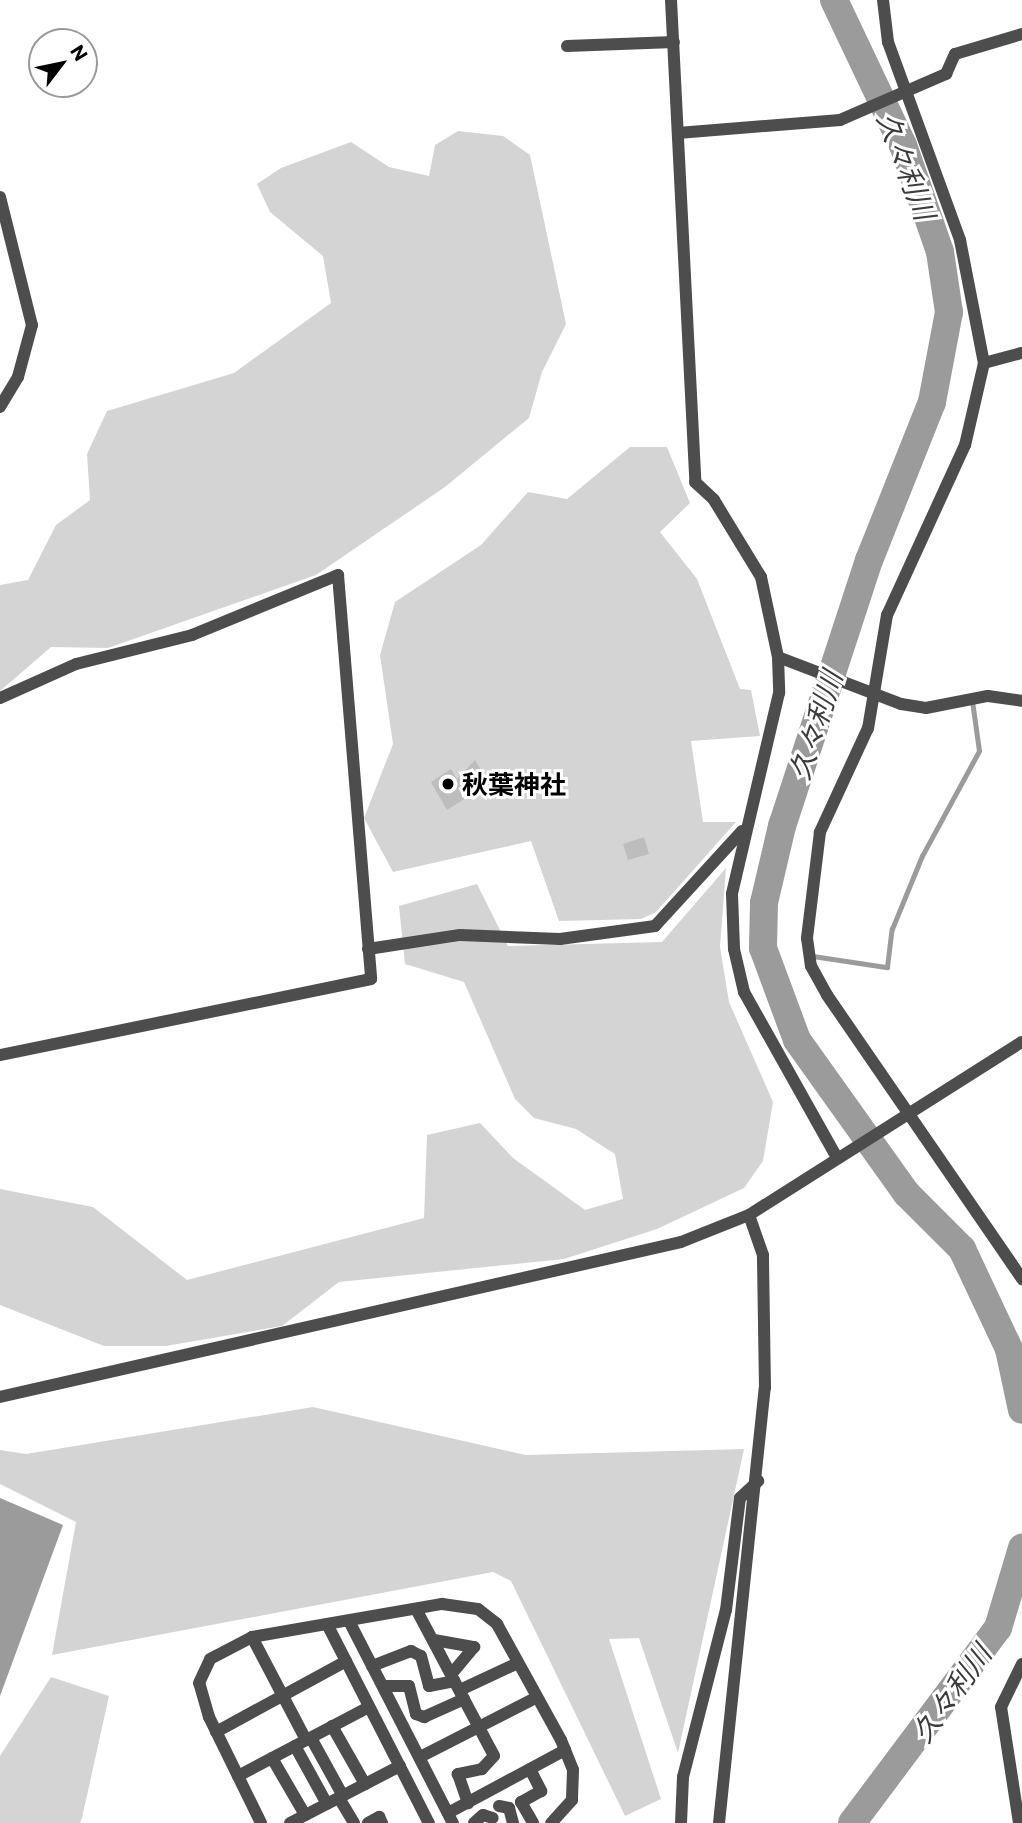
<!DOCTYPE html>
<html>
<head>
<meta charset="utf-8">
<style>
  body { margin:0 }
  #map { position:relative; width:1022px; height:1823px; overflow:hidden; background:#fff; font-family:Commissioner,"Noto Sans JP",sans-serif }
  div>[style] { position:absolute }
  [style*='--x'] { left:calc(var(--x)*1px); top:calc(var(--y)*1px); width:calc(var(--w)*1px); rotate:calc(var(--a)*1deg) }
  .green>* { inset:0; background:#d4d4d4 }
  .water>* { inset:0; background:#9b9b9b }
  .stream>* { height:4.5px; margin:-2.25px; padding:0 2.25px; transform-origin:2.25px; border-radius:2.25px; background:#9b9b9b }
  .river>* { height:28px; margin:-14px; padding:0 14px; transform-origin:14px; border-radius:14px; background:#9b9b9b }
  .building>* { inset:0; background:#bdbdbd }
  .minor>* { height:12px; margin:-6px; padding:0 6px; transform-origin:6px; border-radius:6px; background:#4d4d4d }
  .dots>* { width:19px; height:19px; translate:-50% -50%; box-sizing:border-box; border:4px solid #fff; border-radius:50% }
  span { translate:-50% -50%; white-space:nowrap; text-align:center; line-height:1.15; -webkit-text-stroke:6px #fff; paint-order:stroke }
  .poi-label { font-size:26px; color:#000; font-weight:700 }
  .left { translate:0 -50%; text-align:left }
  .water-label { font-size:28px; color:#3c3c3c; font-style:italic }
  .north { position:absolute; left:28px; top:28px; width:70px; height:70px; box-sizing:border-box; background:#fff; border:2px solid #999; border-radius:50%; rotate:58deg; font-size:19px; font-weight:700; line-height:28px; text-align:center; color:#000 }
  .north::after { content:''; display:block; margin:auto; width:24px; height:32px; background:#000; clip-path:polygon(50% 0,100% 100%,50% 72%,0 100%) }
</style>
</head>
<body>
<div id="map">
  <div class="green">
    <i style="clip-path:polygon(458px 131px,503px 136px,530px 155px,566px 324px,542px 372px,529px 418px,445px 487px,316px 575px,108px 648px,51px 647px,0 691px,0 585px,28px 580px,56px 525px,90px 500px,87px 454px,107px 411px,234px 373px,331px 303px,323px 256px,270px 212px,257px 184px,281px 168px,351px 142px,389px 167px,429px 176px,435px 145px)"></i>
    <i style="clip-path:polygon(630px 447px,667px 447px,690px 503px,660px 532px,697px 579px,740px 689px,751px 690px,760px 736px,691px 741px,703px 822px,736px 822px,656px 912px,641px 919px,559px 921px,531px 841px,393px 872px,364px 818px,393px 744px,380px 655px,395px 602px,481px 545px,528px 492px,567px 499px)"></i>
    <i style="clip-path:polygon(726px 868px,720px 947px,729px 1002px,773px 1102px,763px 1161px,744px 1188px,657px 1229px,564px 1259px,339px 1282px,282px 1326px,166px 1346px,104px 1346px,0 1305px,0 1189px,93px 1207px,187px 1280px,424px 1218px,427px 1135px,480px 1123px,513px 1158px,585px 1210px,623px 1199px,615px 1154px,576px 1129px,534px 1118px,515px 1099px,464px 982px,405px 964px,399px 906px,477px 884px,508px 946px,662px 942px)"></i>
    <i style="clip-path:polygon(313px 1407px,526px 1455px,744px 1449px,678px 1753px,639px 1638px,609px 1639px,661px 1799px,625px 1816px,511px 1581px,493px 1572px,52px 1655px,76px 1522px,0 1484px,0 1450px,26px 1454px)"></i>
    <i style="clip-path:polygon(51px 1677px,109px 1696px,82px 1818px,80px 1823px,0 1823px,0 1756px)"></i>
  </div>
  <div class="water">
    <i style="clip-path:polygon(0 1498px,63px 1525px,0 1696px)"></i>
  </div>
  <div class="stream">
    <i style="--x:813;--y:956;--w:75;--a:8.5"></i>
    <i style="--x:887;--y:967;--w:38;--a:-83"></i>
    <i style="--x:892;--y:929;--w:79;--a:-67.7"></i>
    <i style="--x:922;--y:856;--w:119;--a:-61.5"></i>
    <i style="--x:979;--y:751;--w:50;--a:-98"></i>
  </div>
  <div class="river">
    <i style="--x:834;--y:0;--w:161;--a:64.6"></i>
    <i style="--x:903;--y:145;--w:113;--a:70.9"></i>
    <i style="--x:940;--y:252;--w:61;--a:81.5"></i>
    <i style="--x:949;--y:312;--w:92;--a:100.7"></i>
    <i style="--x:932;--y:402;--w:170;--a:111.7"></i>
    <i style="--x:869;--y:560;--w:280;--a:108.1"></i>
    <i style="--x:782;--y:826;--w:79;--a:103.2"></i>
    <i style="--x:764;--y:903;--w:45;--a:91.3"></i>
    <i style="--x:763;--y:948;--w:98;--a:69.7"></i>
    <i style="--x:797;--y:1040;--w:189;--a:54.5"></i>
    <i style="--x:907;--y:1194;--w:78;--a:45"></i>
    <i style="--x:962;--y:1249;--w:110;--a:64.8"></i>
    <i style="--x:1009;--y:1349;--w:62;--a:78"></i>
    <i style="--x:852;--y:1823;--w:244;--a:-53.2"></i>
    <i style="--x:998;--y:1628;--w:84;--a:-73.3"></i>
  </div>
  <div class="building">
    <i style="clip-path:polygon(475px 760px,484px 775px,463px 785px,469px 796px,447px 810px,431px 782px,451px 769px,457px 779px)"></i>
    <i style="clip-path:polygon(644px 837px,649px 854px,628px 860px,623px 844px)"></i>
  </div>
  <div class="minor">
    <i style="--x:671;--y:0;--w:483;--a:87.1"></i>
    <i style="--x:695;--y:482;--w:26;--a:43"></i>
    <i style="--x:714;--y:500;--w:90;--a:58.6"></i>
    <i style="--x:761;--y:577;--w:82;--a:78"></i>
    <i style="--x:778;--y:657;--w:36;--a:88"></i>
    <i style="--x:779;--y:693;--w:206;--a:103.2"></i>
    <i style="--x:732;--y:894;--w:55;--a:87.9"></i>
    <i style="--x:734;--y:949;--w:44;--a:76.9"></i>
    <i style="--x:744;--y:992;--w:190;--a:60.7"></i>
    <i style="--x:883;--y:0;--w:42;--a:83.2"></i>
    <i style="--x:888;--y:42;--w:211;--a:70"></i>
    <i style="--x:960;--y:240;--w:125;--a:79"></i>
    <i style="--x:984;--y:363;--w:84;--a:103"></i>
    <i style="--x:965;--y:445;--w:187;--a:114.6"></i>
    <i style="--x:887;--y:615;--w:115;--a:99.5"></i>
    <i style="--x:868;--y:728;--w:115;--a:114.8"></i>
    <i style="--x:820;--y:832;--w:107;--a:97"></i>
    <i style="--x:807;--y:938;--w:28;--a:82"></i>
    <i style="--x:811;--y:966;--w:33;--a:61"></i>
    <i style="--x:827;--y:995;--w:345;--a:55.5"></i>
    <i style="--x:567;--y:46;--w:107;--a:-2.1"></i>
    <i style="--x:678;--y:133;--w:163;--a:-4.6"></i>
    <i style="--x:840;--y:120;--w:116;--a:-23.5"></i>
    <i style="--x:946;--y:74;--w:22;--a:-66"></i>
    <i style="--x:955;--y:54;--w:70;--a:-16.6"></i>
    <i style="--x:0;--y:197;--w:132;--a:76"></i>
    <i style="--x:32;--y:325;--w:54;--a:105.1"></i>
    <i style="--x:18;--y:377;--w:35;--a:121"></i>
    <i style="--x:984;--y:363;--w:39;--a:-15"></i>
    <i style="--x:778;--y:657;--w:132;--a:20.9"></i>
    <i style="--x:901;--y:704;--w:25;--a:9"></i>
    <i style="--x:926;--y:708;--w:63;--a:-11"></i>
    <i style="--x:988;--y:696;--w:34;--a:8"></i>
    <i style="--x:0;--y:698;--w:83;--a:-24.1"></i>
    <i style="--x:76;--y:664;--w:120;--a:-14"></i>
    <i style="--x:192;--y:635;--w:158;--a:-22.3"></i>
    <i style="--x:338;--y:575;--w:405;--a:85.3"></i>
    <i style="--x:371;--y:979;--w:379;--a:168.4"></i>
    <i style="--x:368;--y:949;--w:93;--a:-8.7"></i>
    <i style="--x:460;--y:935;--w:100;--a:2.3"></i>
    <i style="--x:560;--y:939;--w:96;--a:-7.8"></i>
    <i style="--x:655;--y:926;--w:129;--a:-47.5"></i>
    <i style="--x:0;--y:1397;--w:698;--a:-12.82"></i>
    <i style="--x:681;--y:1242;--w:73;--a:-21.7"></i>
    <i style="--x:749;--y:1215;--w:323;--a:-32.4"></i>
    <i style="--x:416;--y:1609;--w:166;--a:62"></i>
    <i style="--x:494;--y:1756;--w:18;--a:133"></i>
    <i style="--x:482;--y:1769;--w:25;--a:168"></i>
    <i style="--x:458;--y:1774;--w:31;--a:71"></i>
    <i style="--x:349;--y:1621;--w:227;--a:62.8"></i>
    <i style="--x:327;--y:1624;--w:224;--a:62.9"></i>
    <i style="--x:252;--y:1637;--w:116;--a:62.3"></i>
    <i style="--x:434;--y:1640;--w:41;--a:9.9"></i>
    <i style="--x:474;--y:1647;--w:35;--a:130"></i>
    <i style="--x:372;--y:1666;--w:42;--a:-21"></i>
    <i style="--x:411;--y:1651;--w:11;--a:27"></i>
    <i style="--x:421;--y:1656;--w:31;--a:75"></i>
    <i style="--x:429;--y:1686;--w:26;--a:-11"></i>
    <i style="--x:383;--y:1686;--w:26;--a:0"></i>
    <i style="--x:409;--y:1686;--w:29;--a:76"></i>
    <i style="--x:416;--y:1714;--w:9;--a:21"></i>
    <i style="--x:424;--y:1717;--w:44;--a:-24.2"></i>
    <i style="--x:460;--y:1690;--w:64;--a:-25"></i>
    <i style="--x:332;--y:1726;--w:67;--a:60.4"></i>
    <i style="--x:216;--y:1732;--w:148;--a:-28.6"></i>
    <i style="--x:311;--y:1738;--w:66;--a:61.1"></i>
    <i style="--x:295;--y:1746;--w:66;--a:61.1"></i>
    <i style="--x:420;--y:1757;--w:131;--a:-27.1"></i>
    <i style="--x:272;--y:1758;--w:66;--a:59.9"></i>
    <i style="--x:530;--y:1769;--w:25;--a:63"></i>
    <i style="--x:541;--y:1791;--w:23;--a:151"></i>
    <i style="--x:521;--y:1802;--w:24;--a:60"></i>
    <i style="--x:238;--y:1776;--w:148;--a:-27.8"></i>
    <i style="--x:339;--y:1798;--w:29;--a:59"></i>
    <i style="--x:499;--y:1806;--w:10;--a:11"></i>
    <i style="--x:509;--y:1808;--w:16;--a:75"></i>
    <i style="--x:448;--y:1813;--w:133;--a:-28.3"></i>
    <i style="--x:261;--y:1823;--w:118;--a:-116.1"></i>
    <i style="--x:209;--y:1717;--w:35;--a:-106"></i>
    <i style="--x:199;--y:1683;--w:26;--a:-65"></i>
    <i style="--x:210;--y:1659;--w:47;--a:-27.6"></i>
    <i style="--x:252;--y:1637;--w:193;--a:-9.9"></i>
    <i style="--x:442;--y:1604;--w:36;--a:8"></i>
    <i style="--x:478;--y:1609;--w:24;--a:38"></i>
    <i style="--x:497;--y:1624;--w:132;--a:61.1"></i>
    <i style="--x:561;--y:1740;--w:32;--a:68"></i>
    <i style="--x:573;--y:1770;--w:30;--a:92"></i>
    <i style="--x:572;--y:1800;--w:31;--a:132"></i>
    <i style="--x:290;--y:1823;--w:124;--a:-27.4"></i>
    <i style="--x:368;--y:1823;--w:13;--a:-29"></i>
    <i style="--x:379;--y:1817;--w:7;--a:63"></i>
    <i style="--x:474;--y:1823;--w:12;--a:-42"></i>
    <i style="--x:483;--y:1815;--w:10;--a:17"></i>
    <i style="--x:681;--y:1823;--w:46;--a:-87.5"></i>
    <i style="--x:683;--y:1777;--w:172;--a:-75.6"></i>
    <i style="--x:726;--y:1610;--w:113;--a:-82.9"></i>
    <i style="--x:740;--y:1498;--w:25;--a:-43"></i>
    <i style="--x:719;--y:1823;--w:437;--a:-84"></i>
    <i style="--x:765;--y:1388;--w:133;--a:-90.9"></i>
    <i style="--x:763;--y:1255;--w:42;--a:-109.3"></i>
    <i style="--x:1019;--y:1823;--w:117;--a:-98.8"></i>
    <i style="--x:1001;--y:1707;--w:48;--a:-64"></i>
  </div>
  <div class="dots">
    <i style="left:448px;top:784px;background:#000"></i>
  </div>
  <div class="poi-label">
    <span class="left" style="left:462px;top:784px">秋葉神社</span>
  </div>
  <div class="water-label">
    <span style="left:907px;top:166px;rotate:69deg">久々利川</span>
    <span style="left:815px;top:725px;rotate:-72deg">久々利川</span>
    <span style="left:951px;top:1693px;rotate:-54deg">久々利川</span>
  </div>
  <div class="north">N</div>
</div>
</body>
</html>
